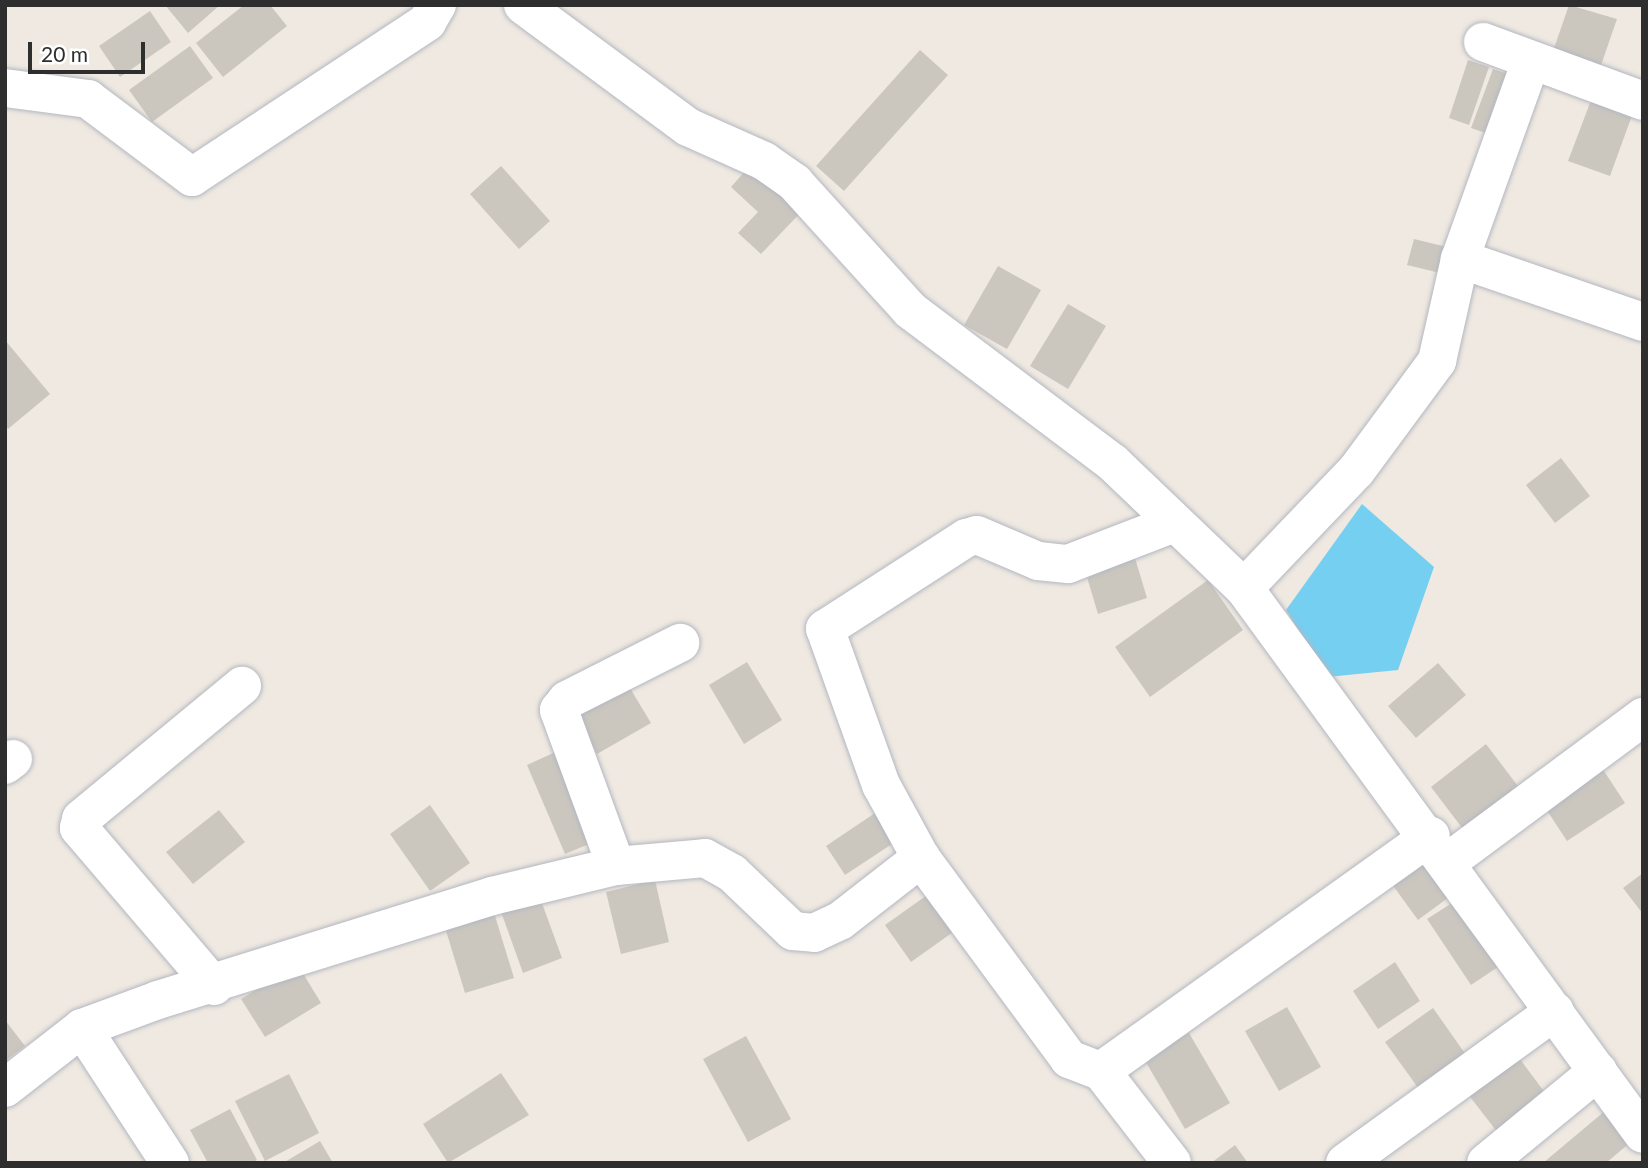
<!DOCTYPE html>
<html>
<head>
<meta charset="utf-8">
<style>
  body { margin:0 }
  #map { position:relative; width:1648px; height:1168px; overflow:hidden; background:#efe9e1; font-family:Lato,sans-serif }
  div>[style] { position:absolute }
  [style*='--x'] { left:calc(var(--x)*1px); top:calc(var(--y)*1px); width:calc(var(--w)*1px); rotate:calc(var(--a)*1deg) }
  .water>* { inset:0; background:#75cff0 }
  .building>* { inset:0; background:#cbc7bf }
  .roads { filter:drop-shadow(0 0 2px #b4b7c1) drop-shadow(0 0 2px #b4b7c1) }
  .minor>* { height:38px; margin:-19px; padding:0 19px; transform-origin:19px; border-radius:19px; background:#fff }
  span { translate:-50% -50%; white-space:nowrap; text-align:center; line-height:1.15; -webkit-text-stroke:6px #fff; paint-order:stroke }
  .frame { position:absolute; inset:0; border:7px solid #2e2e2e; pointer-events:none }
  .scale { position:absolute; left:28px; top:42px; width:117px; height:32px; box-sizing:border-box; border:4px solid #2e2e2e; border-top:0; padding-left:9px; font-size:21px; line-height:24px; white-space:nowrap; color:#2e2e2e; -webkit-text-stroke:5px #fff; paint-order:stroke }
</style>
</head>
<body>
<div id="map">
  <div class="water">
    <i style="clip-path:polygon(1362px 504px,1434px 567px,1398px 670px,1327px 677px,1286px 610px)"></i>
  </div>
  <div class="building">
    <i style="clip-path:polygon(165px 5px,220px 5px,188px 33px)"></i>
    <i style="clip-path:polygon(244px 5px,270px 5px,287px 26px,223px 77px,196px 43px)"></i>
    <i style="clip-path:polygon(1569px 5px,1617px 19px,1599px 71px,1552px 54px)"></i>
    <i style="clip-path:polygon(150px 11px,171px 42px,120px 77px,99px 46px)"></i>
    <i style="clip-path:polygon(190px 46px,213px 78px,152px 122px,129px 90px)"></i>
    <i style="clip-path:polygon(920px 50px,948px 75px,844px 191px,816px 166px)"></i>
    <i style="clip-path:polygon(1468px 60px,1489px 67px,1469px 125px,1449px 118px)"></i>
    <i style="clip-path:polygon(1493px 69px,1519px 78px,1497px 137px,1471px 128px)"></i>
    <i style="clip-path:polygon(1593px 95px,1634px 110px,1610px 176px,1568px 161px)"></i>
    <i style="clip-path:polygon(754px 161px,804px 209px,761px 254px,738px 233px,758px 212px,731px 187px)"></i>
    <i style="clip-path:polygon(501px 166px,550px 221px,519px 249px,470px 194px)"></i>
    <i style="clip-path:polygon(1414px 239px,1447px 247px,1440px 273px,1407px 265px)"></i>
    <i style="clip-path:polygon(998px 266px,1041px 290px,1007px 349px,964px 325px)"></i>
    <i style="clip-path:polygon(1068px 304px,1106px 326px,1068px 389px,1030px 366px)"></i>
    <i style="clip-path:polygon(5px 340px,50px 394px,8px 429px,5px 425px)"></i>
    <i style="clip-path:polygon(1561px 458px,1590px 496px,1555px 523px,1526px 485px)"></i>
    <i style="clip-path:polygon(1132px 548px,1147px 598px,1098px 614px,1083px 564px)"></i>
    <i style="clip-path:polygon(1208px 580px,1243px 630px,1150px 697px,1115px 647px)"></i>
    <i style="clip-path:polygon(747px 662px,782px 720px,744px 744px,709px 685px)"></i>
    <i style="clip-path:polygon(1438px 663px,1466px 695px,1416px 738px,1388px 706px)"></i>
    <i style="clip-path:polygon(624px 678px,651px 723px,597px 754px,571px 709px)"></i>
    <i style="clip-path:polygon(1486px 744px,1521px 790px,1466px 833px,1431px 787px)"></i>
    <i style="clip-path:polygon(562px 749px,601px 839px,565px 854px,527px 765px)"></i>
    <i style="clip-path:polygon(1602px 768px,1625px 803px,1567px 841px,1544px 806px)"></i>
    <i style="clip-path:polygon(430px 805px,470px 863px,430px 891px,390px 834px)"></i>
    <i style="clip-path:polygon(219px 810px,245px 842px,193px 884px,166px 852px)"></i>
    <i style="clip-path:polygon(878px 811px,898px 840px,845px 875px,826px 846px)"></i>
    <i style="clip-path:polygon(1429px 846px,1460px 889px,1418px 920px,1386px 876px)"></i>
    <i style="clip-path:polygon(1643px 873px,1643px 914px,1623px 888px)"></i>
    <i style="clip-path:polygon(655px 880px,669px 942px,621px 954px,606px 892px)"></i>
    <i style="clip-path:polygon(937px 888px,963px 925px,911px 962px,885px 925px)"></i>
    <i style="clip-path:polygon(539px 895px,562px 958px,523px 973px,500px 909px)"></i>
    <i style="clip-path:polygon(1463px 896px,1507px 961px,1471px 985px,1427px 919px)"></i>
    <i style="clip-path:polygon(492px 906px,514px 978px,465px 993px,443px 921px)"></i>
    <i style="clip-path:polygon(1395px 962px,1420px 1001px,1378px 1029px,1353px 991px)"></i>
    <i style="clip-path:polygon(298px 965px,321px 1003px,265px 1037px,241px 999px)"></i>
    <i style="clip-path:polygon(1287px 1007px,1321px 1067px,1279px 1091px,1245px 1031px)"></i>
    <i style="clip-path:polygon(1433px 1008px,1471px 1062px,1424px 1096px,1385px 1042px)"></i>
    <i style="clip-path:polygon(5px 1020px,25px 1046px,5px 1061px)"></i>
    <i style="clip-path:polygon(1189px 1033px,1230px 1103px,1185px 1129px,1144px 1059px)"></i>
    <i style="clip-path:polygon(746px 1036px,791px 1119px,748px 1142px,703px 1059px)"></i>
    <i style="clip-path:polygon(1514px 1051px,1554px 1105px,1505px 1142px,1464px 1089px)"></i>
    <i style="clip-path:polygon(501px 1073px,529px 1115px,448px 1163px,423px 1124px)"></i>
    <i style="clip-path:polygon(289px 1074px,319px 1133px,265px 1161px,235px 1101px)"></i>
    <i style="clip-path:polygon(230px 1109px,257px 1160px,252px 1163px,208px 1163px,190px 1130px)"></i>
    <i style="clip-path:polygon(1606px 1110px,1632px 1141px,1606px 1163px,1543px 1163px)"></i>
    <i style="clip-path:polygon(320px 1141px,333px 1163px,283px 1163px)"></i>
    <i style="clip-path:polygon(1235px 1145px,1248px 1163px,1211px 1163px)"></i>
  </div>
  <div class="roads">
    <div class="minor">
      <i style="--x:523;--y:5;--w:205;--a:36.5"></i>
      <i style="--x:688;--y:127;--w:83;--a:24.1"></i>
      <i style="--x:764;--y:161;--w:38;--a:35"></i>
      <i style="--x:795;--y:183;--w:171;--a:47.8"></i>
      <i style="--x:910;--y:310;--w:253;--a:37"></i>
      <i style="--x:1112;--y:462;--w:182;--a:43.7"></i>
      <i style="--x:1244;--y:588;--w:162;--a:-46.3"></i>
      <i style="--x:1356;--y:471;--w:137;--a:-53.6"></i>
      <i style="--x:1437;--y:361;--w:105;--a:-77.3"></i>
      <i style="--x:1460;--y:259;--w:208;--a:-70.3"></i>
      <i style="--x:1483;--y:42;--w:171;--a:20.2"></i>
      <i style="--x:5;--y:88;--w:84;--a:7.5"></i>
      <i style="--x:88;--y:99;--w:130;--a:36.9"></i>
      <i style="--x:192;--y:177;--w:282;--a:-33.4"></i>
      <i style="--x:427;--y:22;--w:20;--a:-60"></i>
      <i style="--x:1460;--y:259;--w:194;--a:19"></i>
      <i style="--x:1244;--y:588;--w:676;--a:53.84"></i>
      <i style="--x:5;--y:765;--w:10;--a:-37"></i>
      <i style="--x:921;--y:858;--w:83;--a:-118.7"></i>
      <i style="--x:881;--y:785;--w:166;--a:-109.7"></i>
      <i style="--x:825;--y:629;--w:168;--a:-32.8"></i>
      <i style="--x:966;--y:538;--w:11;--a:-15"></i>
      <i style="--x:977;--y:535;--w:66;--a:23.1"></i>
      <i style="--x:1038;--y:561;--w:30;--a:6"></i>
      <i style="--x:1068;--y:564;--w:114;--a:-21.1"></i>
      <i style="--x:1449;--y:861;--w:242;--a:-36.6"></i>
      <i style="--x:616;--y:866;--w:166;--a:-110.1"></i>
      <i style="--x:559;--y:710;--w:13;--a:-51"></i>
      <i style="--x:567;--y:700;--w:127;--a:-26.8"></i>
      <i style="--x:214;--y:986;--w:208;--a:-130.5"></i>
      <i style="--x:79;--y:828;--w:9;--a:-77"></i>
      <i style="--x:81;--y:819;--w:209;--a:-39.6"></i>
      <i style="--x:82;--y:1028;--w:161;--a:56.9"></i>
      <i style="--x:1101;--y:1071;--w:116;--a:52.3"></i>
      <i style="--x:5;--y:1088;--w:98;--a:-37.9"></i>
      <i style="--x:82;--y:1028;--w:81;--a:-20.2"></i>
      <i style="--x:158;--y:1000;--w:350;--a:-17.3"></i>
      <i style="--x:492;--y:896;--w:128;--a:-13.6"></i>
      <i style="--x:616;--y:866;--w:89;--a:-5.1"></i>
      <i style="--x:705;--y:858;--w:31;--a:29"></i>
      <i style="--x:732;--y:873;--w:84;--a:43.6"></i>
      <i style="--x:793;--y:931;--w:21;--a:5"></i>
      <i style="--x:814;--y:933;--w:29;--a:-25"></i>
      <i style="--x:840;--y:921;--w:103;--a:-37.9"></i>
      <i style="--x:921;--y:858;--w:250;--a:53.6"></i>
      <i style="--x:1069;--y:1059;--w:34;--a:21"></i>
      <i style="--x:1101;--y:1071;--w:405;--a:-35.5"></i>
      <i style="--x:1345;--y:1163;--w:259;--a:-35.9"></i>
      <i style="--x:1486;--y:1163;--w:145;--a:-39.4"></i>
    </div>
  </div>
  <div class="frame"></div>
  <div class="scale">20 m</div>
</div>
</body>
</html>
